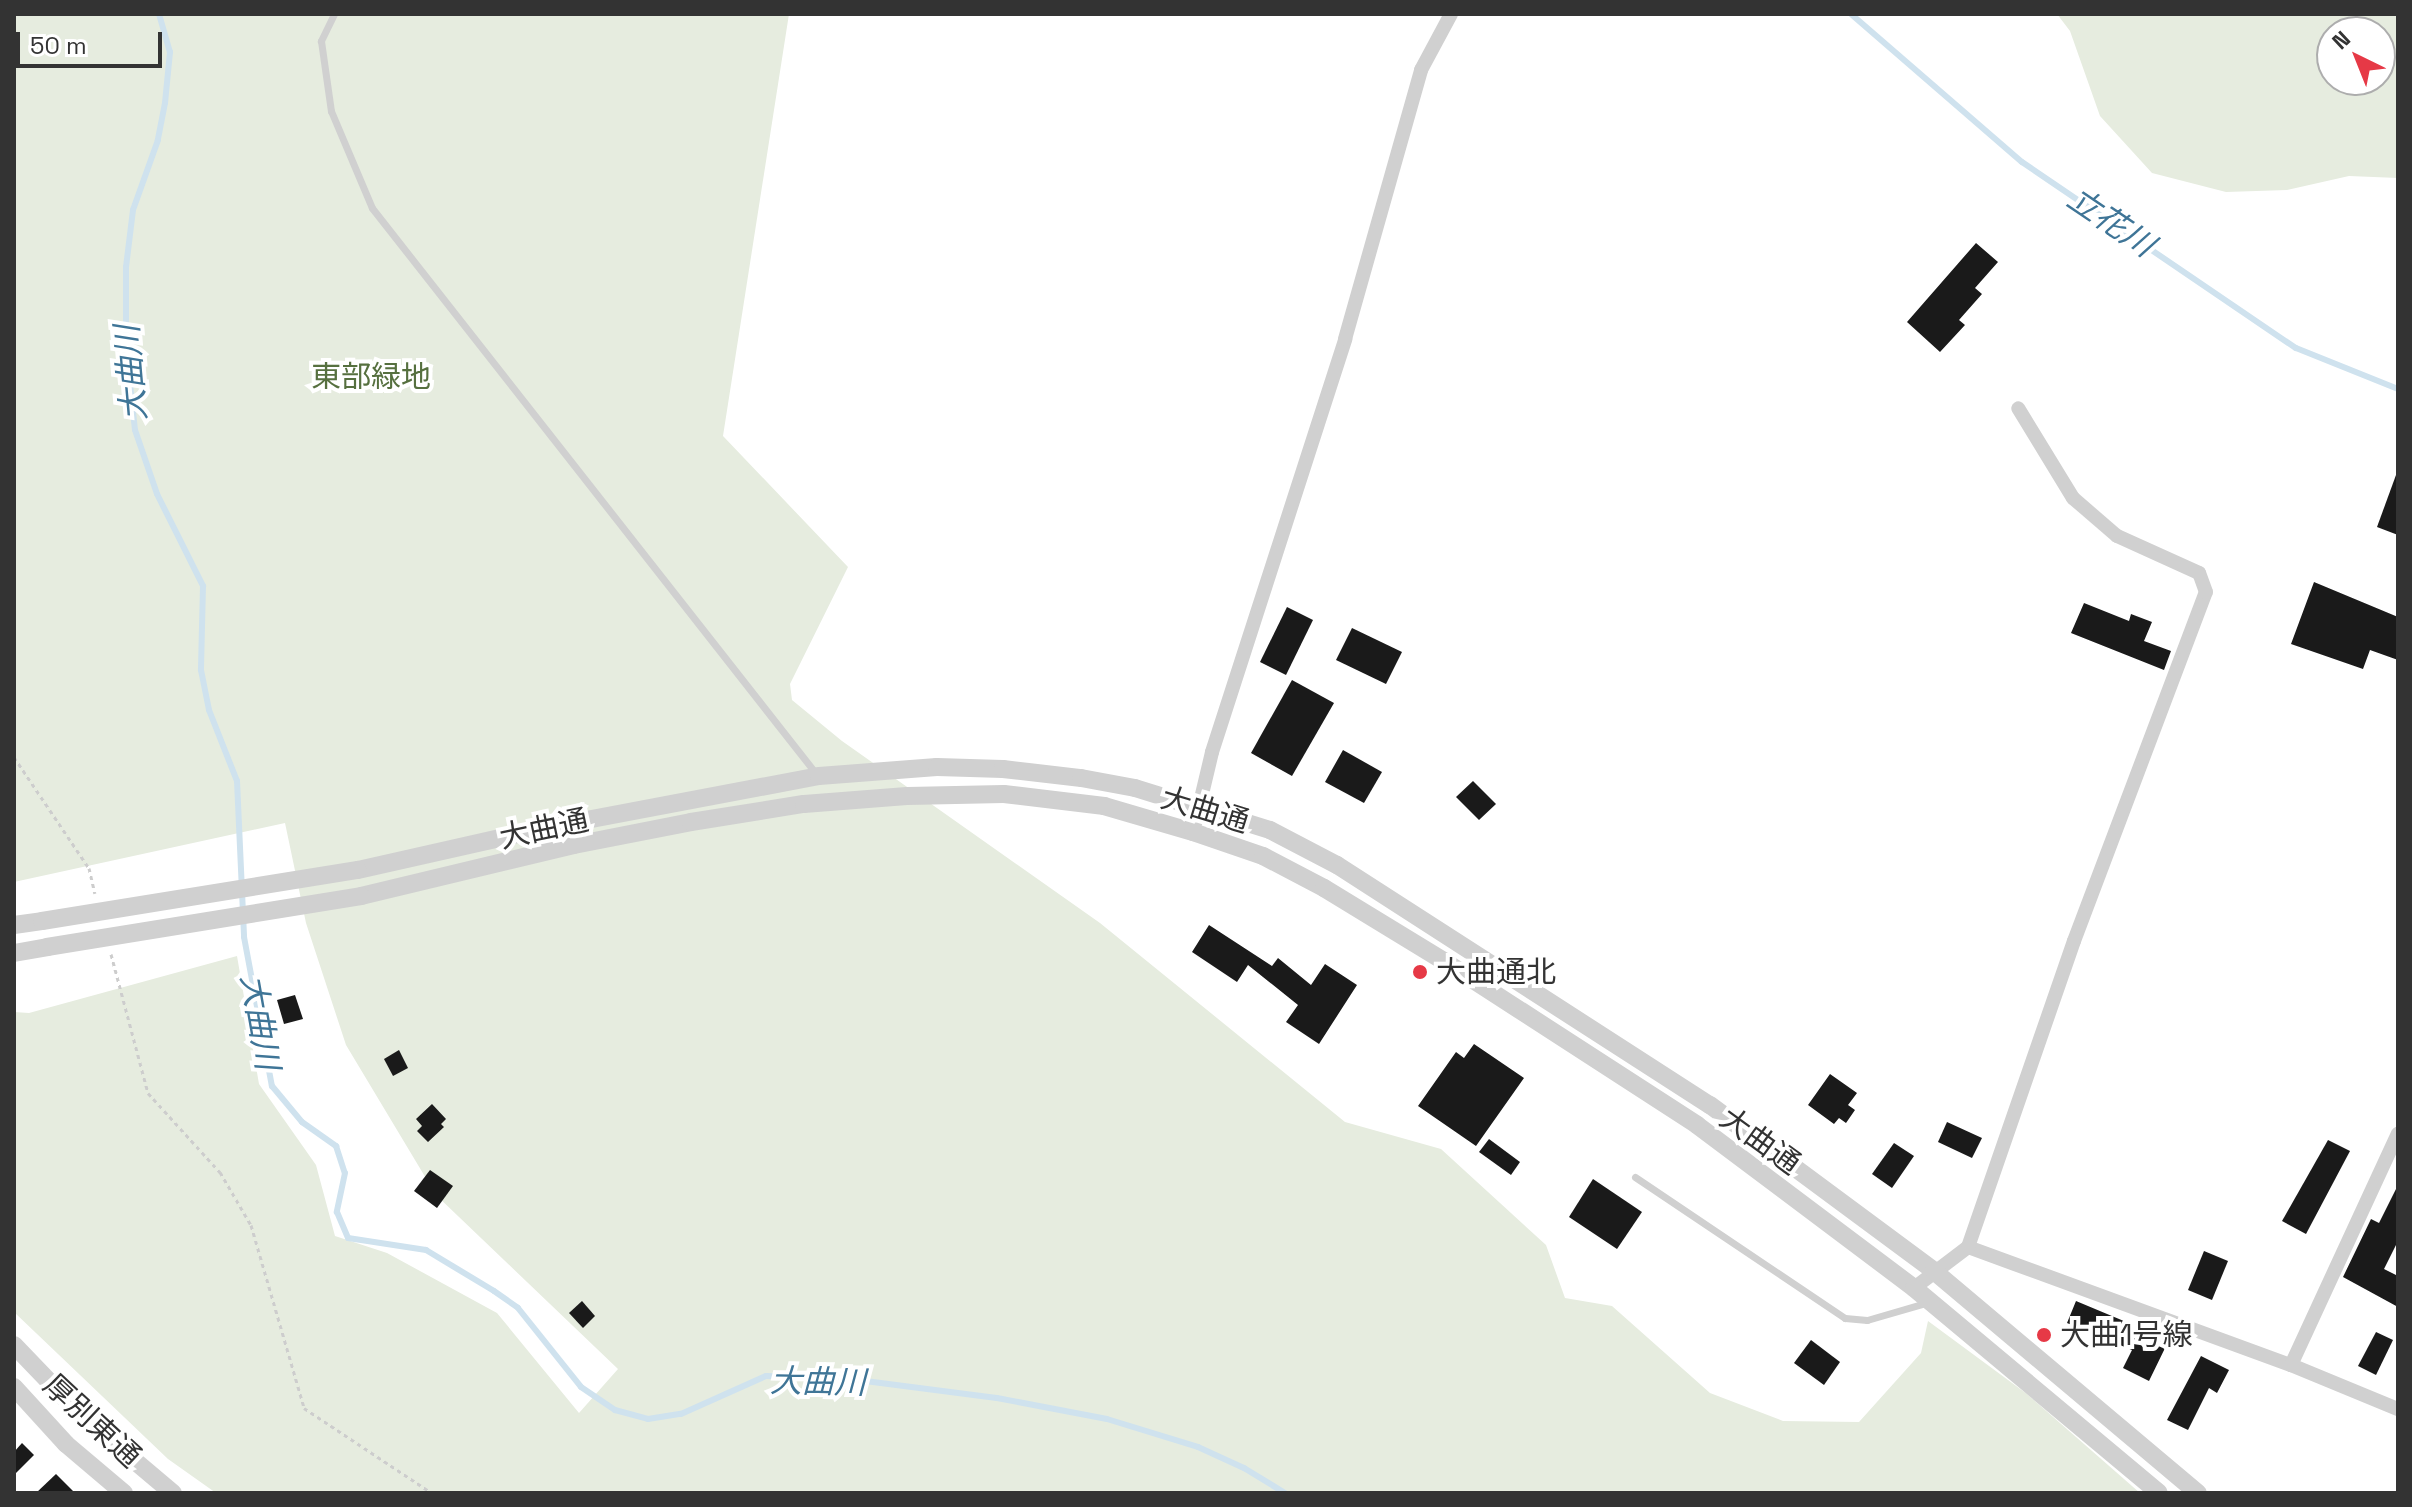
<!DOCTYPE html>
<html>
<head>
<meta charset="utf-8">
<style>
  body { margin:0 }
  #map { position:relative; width:2412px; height:1507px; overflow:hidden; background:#fff; font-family:"Space Grotesk","Noto Sans JP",sans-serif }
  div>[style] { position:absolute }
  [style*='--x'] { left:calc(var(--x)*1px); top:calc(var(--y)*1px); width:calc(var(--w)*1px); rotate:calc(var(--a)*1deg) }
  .green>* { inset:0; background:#e6ecdf }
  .stream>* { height:6px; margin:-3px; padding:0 3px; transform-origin:3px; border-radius:3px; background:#cfe2ee }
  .building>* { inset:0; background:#1a1a1a }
  .path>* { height:3px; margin-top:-1.5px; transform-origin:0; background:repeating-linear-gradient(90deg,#cdcdcd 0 4px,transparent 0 8px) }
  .service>* { height:7px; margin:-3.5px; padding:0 3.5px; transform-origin:3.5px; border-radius:3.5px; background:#d0d0d0 }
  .minor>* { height:14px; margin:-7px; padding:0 7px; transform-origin:7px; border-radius:7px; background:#d0d0d0 }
  .tertiary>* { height:18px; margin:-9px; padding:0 9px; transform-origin:9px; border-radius:9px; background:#d0d0d0 }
  .tertiary-bridge>* { height:18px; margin:-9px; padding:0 9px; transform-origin:9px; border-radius:9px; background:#d0d0d0 }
  .dots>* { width:22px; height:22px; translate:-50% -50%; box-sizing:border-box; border:4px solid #fff; border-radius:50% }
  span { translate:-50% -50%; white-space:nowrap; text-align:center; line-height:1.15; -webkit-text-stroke:8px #fff; paint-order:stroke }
  .park-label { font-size:30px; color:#56703f }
  .street-label { font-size:30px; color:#333 }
  .poi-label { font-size:30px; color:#333 }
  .left { translate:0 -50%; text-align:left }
  .water-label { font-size:32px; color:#3f7597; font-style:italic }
  .frame { position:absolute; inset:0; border:16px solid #333; pointer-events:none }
  .north { position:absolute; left:2316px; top:16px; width:80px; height:80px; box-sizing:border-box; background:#fff; border:2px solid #adadad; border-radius:50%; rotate:317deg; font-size:22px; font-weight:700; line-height:32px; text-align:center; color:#333 }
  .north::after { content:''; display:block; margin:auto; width:28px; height:36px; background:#e63946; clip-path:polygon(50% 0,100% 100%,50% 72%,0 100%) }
  .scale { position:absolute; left:16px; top:32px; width:146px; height:36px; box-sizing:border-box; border:4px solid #333; border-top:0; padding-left:10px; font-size:24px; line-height:28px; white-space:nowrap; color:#333; -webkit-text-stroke:6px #fff; paint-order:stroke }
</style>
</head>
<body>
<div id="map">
  <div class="green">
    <i style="clip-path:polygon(14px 14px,789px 14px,723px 436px,848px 567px,790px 684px,792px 700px,842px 741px,1100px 923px,1345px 1122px,1441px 1149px,1546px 1245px,1565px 1298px,1612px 1306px,1710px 1393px,1783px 1421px,1859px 1422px,1921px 1353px,1928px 1321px,2027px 1394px,2140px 1493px,216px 1493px,168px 1459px,14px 1312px,14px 1012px,29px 1013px,237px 956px,259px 1084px,316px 1165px,335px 1236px,387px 1253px,497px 1313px,579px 1413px,618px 1369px,436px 1195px,346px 1045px,306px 923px,285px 823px,14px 882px)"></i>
    <i style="clip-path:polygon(evenodd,2057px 14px,2398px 14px,2398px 178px,2349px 176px,2287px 190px,2226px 192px,2152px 173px,2100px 116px,2070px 31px,2057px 14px,2332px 32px,2380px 32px,2380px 80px,2332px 80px,2332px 32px)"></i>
  </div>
  <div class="stream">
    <i style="--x:159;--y:14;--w:40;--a:74"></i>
    <i style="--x:170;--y:52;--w:51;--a:95.6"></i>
    <i style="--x:165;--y:103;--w:38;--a:101"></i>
    <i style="--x:158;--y:140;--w:74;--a:109.7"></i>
    <i style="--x:133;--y:210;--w:57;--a:97"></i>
    <i style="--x:126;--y:267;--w:79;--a:90"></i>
    <i style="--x:126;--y:346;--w:84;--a:83.9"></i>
    <i style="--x:135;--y:430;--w:68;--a:71"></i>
    <i style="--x:157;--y:494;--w:103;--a:63.4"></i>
    <i style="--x:203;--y:586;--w:84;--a:91.4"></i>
    <i style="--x:201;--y:670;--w:41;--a:78.7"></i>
    <i style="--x:209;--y:710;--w:76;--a:68.5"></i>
    <i style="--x:237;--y:781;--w:156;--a:87.4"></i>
    <i style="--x:244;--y:937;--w:152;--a:79.4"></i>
    <i style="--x:272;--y:1086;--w:47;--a:50.2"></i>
    <i style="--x:302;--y:1122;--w:42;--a:35.2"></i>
    <i style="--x:336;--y:1146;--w:28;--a:72"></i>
    <i style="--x:345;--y:1173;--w:40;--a:102"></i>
    <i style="--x:337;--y:1212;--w:28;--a:67"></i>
    <i style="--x:348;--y:1238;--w:79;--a:8.7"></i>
    <i style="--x:426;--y:1250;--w:79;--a:31.1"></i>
    <i style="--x:494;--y:1291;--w:29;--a:35"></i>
    <i style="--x:518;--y:1308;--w:101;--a:51.4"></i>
    <i style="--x:581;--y:1387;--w:41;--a:34.1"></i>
    <i style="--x:615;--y:1410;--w:34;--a:15"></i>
    <i style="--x:648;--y:1419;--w:33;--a:-9"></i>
    <i style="--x:681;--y:1414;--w:93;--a:-24.1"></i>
    <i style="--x:766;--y:1376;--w:76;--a:1.5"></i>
    <i style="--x:842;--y:1378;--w:156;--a:7.4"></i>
    <i style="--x:997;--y:1398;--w:112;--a:10.8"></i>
    <i style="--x:1107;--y:1419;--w:95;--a:17.1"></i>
    <i style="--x:1198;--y:1447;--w:51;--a:24.5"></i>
    <i style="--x:1244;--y:1468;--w:48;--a:31.4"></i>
    <i style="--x:1851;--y:14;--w:226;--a:40.9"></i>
    <i style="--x:2022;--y:162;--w:331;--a:34.2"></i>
    <i style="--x:2296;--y:348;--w:110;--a:21.9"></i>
  </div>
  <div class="building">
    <i style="clip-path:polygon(1976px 243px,1998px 262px,1975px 288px,1982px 294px,1959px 320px,1965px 325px,1940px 352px,1907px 322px)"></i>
    <i style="clip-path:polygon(2396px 475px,2398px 475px,2398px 535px,2377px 527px)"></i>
    <i style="clip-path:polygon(2314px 582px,2398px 617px,2398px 660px,2370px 650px,2363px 669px,2291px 644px)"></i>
    <i style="clip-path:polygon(2084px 603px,2129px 621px,2131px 614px,2152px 622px,2144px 641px,2171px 651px,2164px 670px,2071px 633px)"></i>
    <i style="clip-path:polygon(1287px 607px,1313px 620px,1286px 675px,1260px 662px)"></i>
    <i style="clip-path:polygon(1352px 628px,1402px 652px,1386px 684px,1336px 660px)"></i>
    <i style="clip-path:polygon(1292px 680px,1334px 703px,1292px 776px,1251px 753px)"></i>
    <i style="clip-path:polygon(1343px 750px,1382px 772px,1364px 803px,1325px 782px)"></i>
    <i style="clip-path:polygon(1473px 781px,1496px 804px,1479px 820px,1456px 797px)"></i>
    <i style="clip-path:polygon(1209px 925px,1272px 966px,1278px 958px,1311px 985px,1325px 964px,1357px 985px,1319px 1044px,1286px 1022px,1298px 1005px,1248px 965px,1237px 982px,1192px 952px)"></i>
    <i style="clip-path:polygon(295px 995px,303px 1019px,284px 1024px,277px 1000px)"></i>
    <i style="clip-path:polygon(1474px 1044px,1524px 1078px,1476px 1146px,1418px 1106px,1456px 1052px,1464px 1058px)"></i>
    <i style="clip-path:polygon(399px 1050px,408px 1068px,393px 1076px,384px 1059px)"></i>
    <i style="clip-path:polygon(1830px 1074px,1857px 1093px,1848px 1105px,1855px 1110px,1846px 1123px,1839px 1118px,1834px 1124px,1808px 1105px)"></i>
    <i style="clip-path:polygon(432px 1104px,446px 1119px,441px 1124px,444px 1127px,428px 1142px,417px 1131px,422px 1126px,416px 1119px)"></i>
    <i style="clip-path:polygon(1947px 1122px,1982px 1138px,1972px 1158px,1938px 1142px)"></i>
    <i style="clip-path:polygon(1489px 1139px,1520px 1162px,1511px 1175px,1479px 1152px)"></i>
    <i style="clip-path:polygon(2328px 1140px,2350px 1151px,2306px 1234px,2282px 1221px)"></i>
    <i style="clip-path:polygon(1894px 1143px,1914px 1156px,1892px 1188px,1872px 1174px)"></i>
    <i style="clip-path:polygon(430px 1170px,453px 1186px,437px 1208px,414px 1191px)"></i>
    <i style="clip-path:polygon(1593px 1179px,1642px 1212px,1617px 1249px,1569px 1217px)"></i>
    <i style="clip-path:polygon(2398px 1185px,2398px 1241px,2384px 1269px,2398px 1276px,2398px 1307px,2343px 1277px,2371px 1219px,2379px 1223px)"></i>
    <i style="clip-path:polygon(2204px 1251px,2228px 1261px,2212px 1300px,2188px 1290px)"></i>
    <i style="clip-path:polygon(582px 1301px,595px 1316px,583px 1328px,569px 1313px)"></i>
    <i style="clip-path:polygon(2076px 1301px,2131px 1324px,2130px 1326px,2167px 1344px,2149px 1381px,2123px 1368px,2132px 1350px,2067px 1323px)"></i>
    <i style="clip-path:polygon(2376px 1332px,2393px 1340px,2376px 1375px,2358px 1366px)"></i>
    <i style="clip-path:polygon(1811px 1340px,1840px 1362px,1824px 1385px,1794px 1363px)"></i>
    <i style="clip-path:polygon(2201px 1356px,2229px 1370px,2217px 1393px,2209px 1388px,2188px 1430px,2167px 1420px)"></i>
    <i style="clip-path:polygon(22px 1443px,34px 1455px,14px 1475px,14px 1452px)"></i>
    <i style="clip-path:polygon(56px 1474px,75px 1493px,36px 1493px)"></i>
  </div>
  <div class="path">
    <i style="--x:14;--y:757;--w:134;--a:56"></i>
    <i style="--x:89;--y:868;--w:26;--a:77"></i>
    <i style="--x:111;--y:954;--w:144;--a:75.1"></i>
    <i style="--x:148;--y:1093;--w:107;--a:47.7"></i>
    <i style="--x:220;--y:1172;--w:61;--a:59.7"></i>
    <i style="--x:251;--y:1225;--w:191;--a:73.8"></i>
    <i style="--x:304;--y:1408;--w:154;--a:33.6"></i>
  </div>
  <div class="service">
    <i style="--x:334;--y:14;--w:30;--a:116"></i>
    <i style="--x:321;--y:41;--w:71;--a:81.9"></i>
    <i style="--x:331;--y:111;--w:105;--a:67.1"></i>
    <i style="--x:372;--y:208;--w:721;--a:51.87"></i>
    <i style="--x:1635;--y:1177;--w:253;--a:33.9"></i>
    <i style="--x:1845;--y:1318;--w:22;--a:5"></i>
    <i style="--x:1867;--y:1320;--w:65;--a:-16.2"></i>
  </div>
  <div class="minor">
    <i style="--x:1193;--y:832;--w:82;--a:-76.6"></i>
    <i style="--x:1212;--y:752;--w:434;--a:-72.1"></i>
    <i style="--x:1345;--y:339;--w:280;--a:-74.2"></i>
    <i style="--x:1421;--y:70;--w:64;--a:-61.8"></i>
    <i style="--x:1968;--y:1247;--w:344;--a:20.1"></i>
    <i style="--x:2291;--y:1365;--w:116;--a:22.4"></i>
    <i style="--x:1914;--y:1288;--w:68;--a:-37.2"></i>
    <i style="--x:1968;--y:1247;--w:324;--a:-70.9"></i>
    <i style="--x:2074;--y:941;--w:373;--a:-69.3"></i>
    <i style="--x:2206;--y:592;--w:20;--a:-110"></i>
    <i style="--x:2199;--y:573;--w:90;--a:-155.7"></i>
    <i style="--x:2117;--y:536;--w:58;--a:-139.2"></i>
    <i style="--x:2073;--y:498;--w:105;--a:-121.4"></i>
    <i style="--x:2291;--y:1365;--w:255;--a:-65.2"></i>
  </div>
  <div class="tertiary">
    <i style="--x:358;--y:870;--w:191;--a:-12.7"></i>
    <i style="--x:544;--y:828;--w:280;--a:-10.7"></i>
    <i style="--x:819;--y:776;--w:118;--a:-4.4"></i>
    <i style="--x:937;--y:767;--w:66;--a:1.7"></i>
    <i style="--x:1003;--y:769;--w:79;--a:6.6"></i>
    <i style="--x:1081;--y:778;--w:55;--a:10.5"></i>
    <i style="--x:1135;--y:788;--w:141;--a:17.3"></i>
    <i style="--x:1270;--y:830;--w:76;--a:27.6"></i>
    <i style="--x:1337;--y:865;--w:444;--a:32.8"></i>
    <i style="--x:1710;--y:1105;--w:279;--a:36.5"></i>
    <i style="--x:1934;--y:1271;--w:345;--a:40.1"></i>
    <i style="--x:361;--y:896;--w:219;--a:-13.5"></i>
    <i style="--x:574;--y:845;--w:119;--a:-11.1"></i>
    <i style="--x:691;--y:822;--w:114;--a:-9.1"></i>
    <i style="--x:804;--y:804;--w:103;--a:-4.4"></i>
    <i style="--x:907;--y:796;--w:97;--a:-1.2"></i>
    <i style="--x:1004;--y:794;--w:101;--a:6.8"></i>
    <i style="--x:1104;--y:806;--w:93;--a:16.3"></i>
    <i style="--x:1193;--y:832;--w:74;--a:18.9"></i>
    <i style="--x:1263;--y:856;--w:69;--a:27.7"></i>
    <i style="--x:1324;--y:888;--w:144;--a:31.4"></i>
    <i style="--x:1447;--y:963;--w:298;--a:32.9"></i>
    <i style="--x:1697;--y:1125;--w:271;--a:36.9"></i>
    <i style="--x:1914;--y:1288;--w:319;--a:39.9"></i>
    <i style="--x:14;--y:925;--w:28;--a:-8"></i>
    <i style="--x:14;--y:953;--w:34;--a:-10"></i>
    <i style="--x:14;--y:1345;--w:103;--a:46.2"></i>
    <i style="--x:85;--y:1419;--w:115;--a:40.1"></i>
    <i style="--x:14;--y:1387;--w:77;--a:47.6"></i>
    <i style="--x:66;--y:1444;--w:76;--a:40.2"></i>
  </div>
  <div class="tertiary-bridge">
    <i style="--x:42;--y:921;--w:320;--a:-9.2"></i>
    <i style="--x:47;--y:947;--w:318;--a:-9.2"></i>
  </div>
  <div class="dots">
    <i style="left:1420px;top:972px;background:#e63946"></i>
    <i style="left:2044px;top:1335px;background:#e63946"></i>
  </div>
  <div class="park-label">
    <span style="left:371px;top:377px">東部緑地</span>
  </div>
  <div class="street-label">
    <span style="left:1205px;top:810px;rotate:17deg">大曲通</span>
    <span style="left:544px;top:829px;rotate:-12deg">大曲通</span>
    <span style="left:1760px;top:1141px;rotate:36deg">大曲通</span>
    <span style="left:92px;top:1421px;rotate:43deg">厚別東通</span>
  </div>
  <div class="poi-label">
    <span class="left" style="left:1436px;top:972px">大曲通北</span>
    <span class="left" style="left:2060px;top:1335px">大曲1号線</span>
  </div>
  <div class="water-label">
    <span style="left:2111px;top:222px;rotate:34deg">立花川</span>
    <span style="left:131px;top:373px;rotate:-95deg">大曲川</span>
    <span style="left:260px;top:1022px;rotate:80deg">大曲川</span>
    <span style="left:818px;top:1382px;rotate:1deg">大曲川</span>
  </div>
  <div class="frame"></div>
  <div class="north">N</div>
  <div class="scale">50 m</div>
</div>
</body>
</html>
